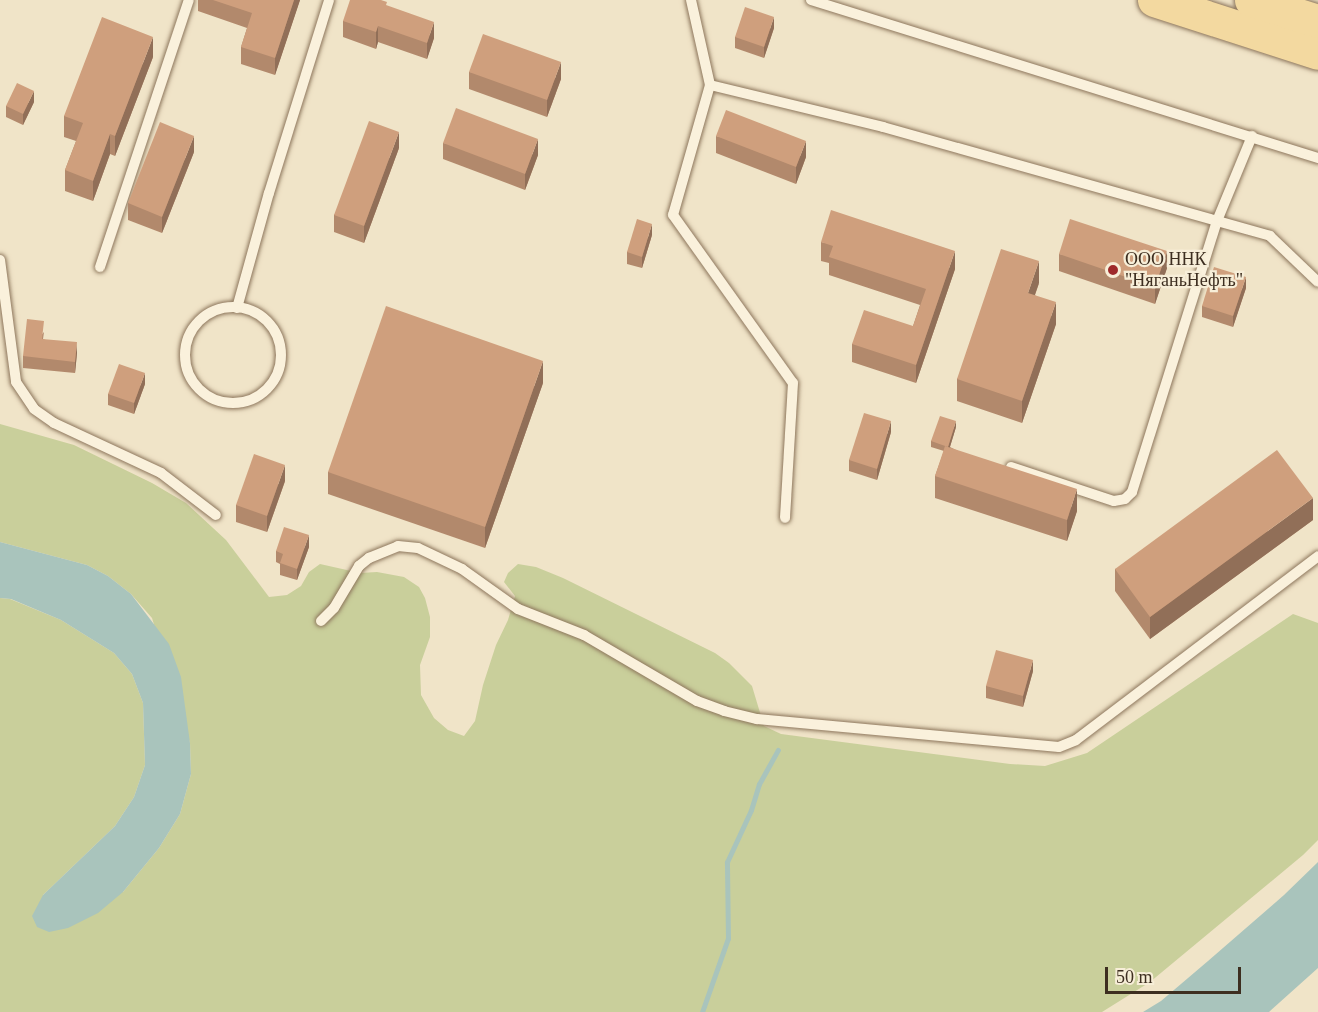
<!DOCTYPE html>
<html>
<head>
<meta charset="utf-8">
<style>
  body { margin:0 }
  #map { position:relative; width:1318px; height:1012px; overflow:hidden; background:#f0e4c8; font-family:"Times New Roman",serif }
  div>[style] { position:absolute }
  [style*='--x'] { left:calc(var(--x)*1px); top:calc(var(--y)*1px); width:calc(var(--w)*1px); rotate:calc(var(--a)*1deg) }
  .green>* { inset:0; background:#c9cf9b }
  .water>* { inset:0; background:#a9c4bc }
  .stream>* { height:5px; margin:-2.5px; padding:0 2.5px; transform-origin:2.5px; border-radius:2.5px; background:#a9c4bc }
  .roads { filter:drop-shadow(0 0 2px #8d765c) drop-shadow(0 0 2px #8d765c) }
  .lane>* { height:10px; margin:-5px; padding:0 5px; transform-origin:5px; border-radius:5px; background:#faf1dc }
  .lane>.ring { margin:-5px; padding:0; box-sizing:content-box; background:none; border:10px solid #faf1dc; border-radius:50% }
  .primary>* { height:33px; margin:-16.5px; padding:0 16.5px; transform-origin:16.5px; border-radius:16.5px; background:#f3d9a0 }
  .wall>* { inset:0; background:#b2896c }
  .shaded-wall>* { inset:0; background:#916f58 }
  .building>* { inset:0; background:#cf9f7d }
  .dots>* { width:16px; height:16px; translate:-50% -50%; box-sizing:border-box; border:3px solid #f7eed8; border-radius:50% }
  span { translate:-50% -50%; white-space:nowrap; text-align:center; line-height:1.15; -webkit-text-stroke:4.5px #f7eed8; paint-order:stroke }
  .poi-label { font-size:18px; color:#3d2e20 }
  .left { translate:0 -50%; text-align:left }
  .scale { position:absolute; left:1105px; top:967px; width:136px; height:27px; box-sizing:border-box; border:3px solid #3d2e20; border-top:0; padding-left:8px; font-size:18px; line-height:21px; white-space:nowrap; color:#3d2e20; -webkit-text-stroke:4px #f7eed8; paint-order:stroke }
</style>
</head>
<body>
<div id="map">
  <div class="green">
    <i style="clip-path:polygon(0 424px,74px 445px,152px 483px,186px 503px,226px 540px,269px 597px,287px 595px,301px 586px,309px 572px,320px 564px,360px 573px,377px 572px,404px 577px,419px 587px,425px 598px,430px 617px,430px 637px,420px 665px,421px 695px,434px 718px,448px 730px,464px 736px,475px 721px,483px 685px,496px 645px,508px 620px,515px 596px,504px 582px,508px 573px,518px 564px,536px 567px,563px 578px,715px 653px,729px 663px,752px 686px,764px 726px,781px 734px,1010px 764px,1045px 766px,1087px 753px,1293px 614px,1318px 623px,1318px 840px,1303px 855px,1150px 982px,1102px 1012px,0 1012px,0 598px,10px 599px,61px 620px,114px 653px,132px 674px,143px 703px,145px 765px,134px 797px,115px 826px,43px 895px,123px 892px,159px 848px,180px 814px,191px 774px,190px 743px,152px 618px,131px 594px,108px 576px,87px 565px,0 542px)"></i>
  </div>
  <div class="water">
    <i style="clip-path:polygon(0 542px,87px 565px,108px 576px,131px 594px,169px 644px,181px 677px,190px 743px,191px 774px,180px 814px,159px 848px,123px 892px,98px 913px,68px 928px,49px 932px,37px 927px,32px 916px,43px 895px,115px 826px,134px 797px,145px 765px,143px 703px,132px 674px,114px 653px,61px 620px,11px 599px,0 598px)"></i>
    <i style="clip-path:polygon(1318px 862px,1318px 968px,1269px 1012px,1143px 1012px,1161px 1001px,1208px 961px,1284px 895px)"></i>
  </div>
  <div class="stream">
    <i style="--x:702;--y:1012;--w:78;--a:-70.6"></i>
    <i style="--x:728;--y:938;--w:76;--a:-90.8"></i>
    <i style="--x:727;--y:862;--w:57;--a:-65.2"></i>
    <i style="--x:751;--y:810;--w:27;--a:-73"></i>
    <i style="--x:759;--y:784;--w:39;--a:-61"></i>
  </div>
  <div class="roads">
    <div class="lane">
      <i style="--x:691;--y:0;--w:87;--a:77.4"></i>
      <i style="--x:710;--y:85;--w:135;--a:105.9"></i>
      <i style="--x:673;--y:215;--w:206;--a:54.5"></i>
      <i style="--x:793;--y:383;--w:135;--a:93.4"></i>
      <i style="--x:811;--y:0;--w:531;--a:17.31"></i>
      <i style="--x:710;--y:85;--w:178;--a:13.6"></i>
      <i style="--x:883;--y:127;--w:402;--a:15.7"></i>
      <i style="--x:1270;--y:236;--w:66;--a:43.8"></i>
      <i style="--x:0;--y:260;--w:123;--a:82.5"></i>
      <i style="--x:16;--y:382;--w:32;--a:56"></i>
      <i style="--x:34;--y:409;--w:24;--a:35"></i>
      <i style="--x:54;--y:423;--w:118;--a:25"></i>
      <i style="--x:161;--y:473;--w:69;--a:37.4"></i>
      <i style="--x:100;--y:267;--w:281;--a:-71.6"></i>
      <i class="ring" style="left:185px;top:307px;width:86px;height:86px"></i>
      <i style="--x:237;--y:308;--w:119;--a:-74.5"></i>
      <i style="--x:269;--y:193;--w:202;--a:-72.7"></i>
      <i style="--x:1011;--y:467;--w:108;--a:18.3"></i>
      <i style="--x:1114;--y:501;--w:11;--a:-10"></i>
      <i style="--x:1125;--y:499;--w:10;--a:-45"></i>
      <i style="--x:1132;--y:492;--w:284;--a:-72.6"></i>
      <i style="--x:1217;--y:221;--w:92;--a:-67.6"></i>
      <i style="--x:321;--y:621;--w:18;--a:-45"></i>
      <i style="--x:334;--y:608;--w:49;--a:-59.2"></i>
      <i style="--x:359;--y:566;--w:13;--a:-39"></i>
      <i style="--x:369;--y:558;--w:31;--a:-22"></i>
      <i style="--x:398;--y:546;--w:20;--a:6"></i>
      <i style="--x:418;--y:548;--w:49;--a:25.5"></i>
      <i style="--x:462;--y:569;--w:69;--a:35.5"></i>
      <i style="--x:518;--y:609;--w:71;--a:21.5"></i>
      <i style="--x:584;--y:635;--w:131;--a:30.3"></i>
      <i style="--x:697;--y:701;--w:29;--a:20"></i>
      <i style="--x:724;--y:711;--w:34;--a:14"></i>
      <i style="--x:757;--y:719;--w:303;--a:5.3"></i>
      <i style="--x:1059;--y:747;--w:18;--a:-22"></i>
      <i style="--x:1076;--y:740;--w:304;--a:-37.2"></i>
    </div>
    <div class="primary">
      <i style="--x:1154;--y:0;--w:172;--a:17.9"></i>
      <i style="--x:1251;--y:0;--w:70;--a:17.4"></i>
    </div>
  </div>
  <div class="wall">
    <i style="clip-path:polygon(198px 0,300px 0,275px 75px,241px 64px,241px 47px,247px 28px,198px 11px)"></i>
    <i style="clip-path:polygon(387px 6px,434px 38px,427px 59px,378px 42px,376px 49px,343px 37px,343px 21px)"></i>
    <i style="clip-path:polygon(774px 28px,764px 58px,735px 48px,735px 37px)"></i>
    <i style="clip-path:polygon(153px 57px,115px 156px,110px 154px,93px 201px,65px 191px,65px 170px,76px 141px,64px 137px,64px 116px)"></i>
    <i style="clip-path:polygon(469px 72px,561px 79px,547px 117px,469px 89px)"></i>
    <i style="clip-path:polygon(34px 102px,23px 125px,6px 117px,6px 106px)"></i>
    <i style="clip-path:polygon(716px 136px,806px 157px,796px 184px,716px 153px)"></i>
    <i style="clip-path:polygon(443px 143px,538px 155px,525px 190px,443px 159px)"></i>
    <i style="clip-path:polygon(399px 148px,364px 243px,334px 232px,334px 215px)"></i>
    <i style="clip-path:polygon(194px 152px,162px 233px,128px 220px,128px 203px)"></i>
    <i style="clip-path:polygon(652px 235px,642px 268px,627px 264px,627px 252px)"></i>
    <i style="clip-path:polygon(821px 242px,955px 269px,916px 383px,852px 362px,852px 344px,913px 326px,920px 305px,829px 275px,829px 263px,821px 261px)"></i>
    <i style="clip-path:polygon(1059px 254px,1167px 268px,1155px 304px,1059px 271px)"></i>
    <i style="clip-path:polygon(1039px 283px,1035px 295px,1056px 324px,1022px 423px,957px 401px,957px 379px)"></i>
    <i style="clip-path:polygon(1246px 288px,1233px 327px,1202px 317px,1202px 306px)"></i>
    <i style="clip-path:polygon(44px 332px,43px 339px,77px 353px,75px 373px,23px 368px,23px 356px)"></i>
    <i style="clip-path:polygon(543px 383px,485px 548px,328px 494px,328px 472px)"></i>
    <i style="clip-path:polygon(145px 384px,134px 414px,108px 405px,108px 394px)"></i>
    <i style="clip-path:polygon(956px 427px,950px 447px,1077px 511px,1067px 541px,935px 498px,935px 476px,944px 451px,931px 447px,931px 441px)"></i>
    <i style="clip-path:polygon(891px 432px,877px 480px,849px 471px,849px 460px)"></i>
    <i style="clip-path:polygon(285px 481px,267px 532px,236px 522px,236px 505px)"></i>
    <i style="clip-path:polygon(1313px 520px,1150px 639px,1115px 591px,1115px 569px)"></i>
    <i style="clip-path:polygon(309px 547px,297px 580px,280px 575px,280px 564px,276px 562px,276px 551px)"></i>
    <i style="clip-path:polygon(1033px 671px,1023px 707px,986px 698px,986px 686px)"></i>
  </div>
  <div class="shaded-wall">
    <i style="clip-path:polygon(294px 0,300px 0,275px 75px,275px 58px)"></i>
    <i style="clip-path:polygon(774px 17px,774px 28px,764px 58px,764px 47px)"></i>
    <i style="clip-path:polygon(434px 22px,434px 38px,427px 59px,427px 43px)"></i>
    <i style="clip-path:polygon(378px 26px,378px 42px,376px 49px,376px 32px)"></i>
    <i style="clip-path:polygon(153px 37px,153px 57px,115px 156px,115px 136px)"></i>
    <i style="clip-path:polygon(561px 62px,561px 79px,547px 117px,547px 100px)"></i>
    <i style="clip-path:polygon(34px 91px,34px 102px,23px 125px,23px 114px)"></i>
    <i style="clip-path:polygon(399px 132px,399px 148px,364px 243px,364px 226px)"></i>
    <i style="clip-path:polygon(110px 134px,110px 154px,93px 201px,93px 181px)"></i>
    <i style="clip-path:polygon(194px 136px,194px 152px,162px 233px,162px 217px)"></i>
    <i style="clip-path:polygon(538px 139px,538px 155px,525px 190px,525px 174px)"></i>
    <i style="clip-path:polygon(806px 141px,806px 157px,796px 184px,796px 167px)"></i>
    <i style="clip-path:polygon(652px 224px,652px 235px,642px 268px,642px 257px)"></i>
    <i style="clip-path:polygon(955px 251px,955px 269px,916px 383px,916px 365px)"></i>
    <i style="clip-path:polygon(1167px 251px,1167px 268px,1155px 304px,1155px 287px)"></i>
    <i style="clip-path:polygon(1039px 261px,1039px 283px,1028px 314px,1028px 293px)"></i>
    <i style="clip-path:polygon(1246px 277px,1246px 288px,1233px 327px,1233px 316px)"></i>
    <i style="clip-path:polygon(1056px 302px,1056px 324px,1022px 423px,1022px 401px)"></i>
    <i style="clip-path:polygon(77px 342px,77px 353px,75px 373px,75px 362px)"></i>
    <i style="clip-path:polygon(543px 361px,543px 383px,485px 548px,485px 527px)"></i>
    <i style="clip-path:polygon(145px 373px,145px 384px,134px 414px,134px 403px)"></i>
    <i style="clip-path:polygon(891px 421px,891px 432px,877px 480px,877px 469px)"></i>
    <i style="clip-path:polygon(956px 421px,956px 427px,948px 453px,948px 447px)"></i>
    <i style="clip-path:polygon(285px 465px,285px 481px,267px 532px,267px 516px)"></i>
    <i style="clip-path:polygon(1077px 489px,1077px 511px,1067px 541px,1067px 520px)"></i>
    <i style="clip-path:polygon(1313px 498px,1313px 520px,1150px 639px,1150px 617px)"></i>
    <i style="clip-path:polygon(309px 535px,309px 547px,297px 580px,297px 569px)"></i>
    <i style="clip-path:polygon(1033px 660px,1033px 671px,1023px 707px,1023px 696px)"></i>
  </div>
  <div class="building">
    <i style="clip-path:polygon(213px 0,294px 0,275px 58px,241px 47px,252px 13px)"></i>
    <i style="clip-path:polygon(350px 0,381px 0,387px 2px,386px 5px,434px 22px,427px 43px,378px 26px,376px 32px,343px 21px)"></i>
    <i style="clip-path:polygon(745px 7px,774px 17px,764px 47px,735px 37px)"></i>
    <i style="clip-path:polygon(102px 17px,153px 37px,115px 136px,110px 134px,93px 181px,65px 170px,83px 123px,64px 116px)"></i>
    <i style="clip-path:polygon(483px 34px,561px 62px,547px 100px,469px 72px)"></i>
    <i style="clip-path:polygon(17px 83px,34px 91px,23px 114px,6px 106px)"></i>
    <i style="clip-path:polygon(456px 108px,538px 139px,525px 174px,443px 143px)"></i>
    <i style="clip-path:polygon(726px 110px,806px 141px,796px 167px,716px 136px)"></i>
    <i style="clip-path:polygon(369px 121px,399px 132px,364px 226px,334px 215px)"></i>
    <i style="clip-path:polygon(160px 122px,194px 136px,162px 217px,128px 203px)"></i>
    <i style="clip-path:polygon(831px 210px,955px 251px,916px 365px,852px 344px,864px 310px,913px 326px,926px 289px,829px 257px,833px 246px,821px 242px)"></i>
    <i style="clip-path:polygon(637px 219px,652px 224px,642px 257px,627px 252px)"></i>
    <i style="clip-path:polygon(1070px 219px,1167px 251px,1155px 287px,1059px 254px)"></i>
    <i style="clip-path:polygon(1001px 249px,1039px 261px,1028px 293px,1056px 302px,1022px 401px,957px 379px)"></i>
    <i style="clip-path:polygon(1214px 267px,1246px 277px,1233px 316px,1202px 306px)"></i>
    <i style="clip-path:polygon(386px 306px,543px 361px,485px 527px,328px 472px)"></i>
    <i style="clip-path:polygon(27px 319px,44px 321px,42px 339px,77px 342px,75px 362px,23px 356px)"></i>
    <i style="clip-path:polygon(119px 364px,145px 373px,134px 403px,108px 394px)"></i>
    <i style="clip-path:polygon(864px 413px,891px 421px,877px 469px,849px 460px)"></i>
    <i style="clip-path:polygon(940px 416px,956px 421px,948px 447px,931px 441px)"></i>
    <i style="clip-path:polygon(945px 446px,1077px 489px,1067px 520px,935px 476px)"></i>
    <i style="clip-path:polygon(1277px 450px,1313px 498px,1150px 617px,1115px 569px)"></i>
    <i style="clip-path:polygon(254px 454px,285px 465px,267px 516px,236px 505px)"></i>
    <i style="clip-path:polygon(284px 527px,309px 535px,297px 569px,280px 563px,283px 554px,276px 551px)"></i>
    <i style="clip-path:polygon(996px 650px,1033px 660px,1023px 696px,986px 686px)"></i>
  </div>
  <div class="dots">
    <i style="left:1113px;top:270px;background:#9e2a2b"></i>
  </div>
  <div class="poi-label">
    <span class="left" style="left:1125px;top:270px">ООО ННК<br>"НяганьНефть"</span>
  </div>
  <div class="scale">50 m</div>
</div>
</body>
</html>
